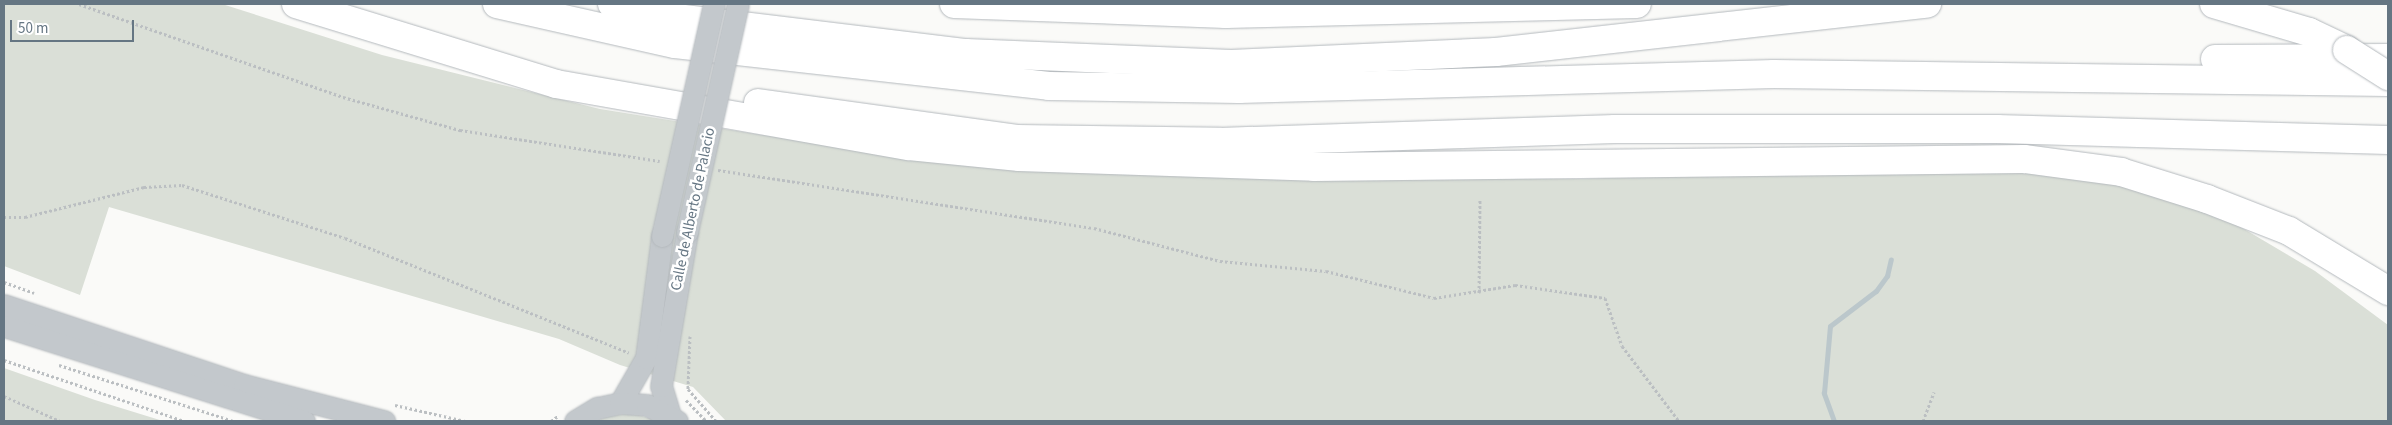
<!DOCTYPE html>
<html>
<head>
<meta charset="utf-8">
<style>
  body { margin:0 }
  #map { position:relative; width:2392px; height:425px; overflow:hidden; background:#fafaf8; font-family:"Source Sans 3",sans-serif }
  div>[style] { position:absolute }
  [style*='--x'] { left:calc(var(--x)*1px); top:calc(var(--y)*1px); width:calc(var(--w)*1px); rotate:calc(var(--a)*1deg) }
  .green>* { inset:0; background:#dadfd7 }
  .stream>* { height:5px; margin:-2.5px; padding:0 2.5px; transform-origin:2.5px; border-radius:2.5px; background:#bbc7cb }
  .path>* { height:3px; margin-top:-1.5px; transform-origin:0; background:repeating-linear-gradient(90deg,#bbbfc2 0 2.5px,transparent 0 5px) }
  .roads { filter:drop-shadow(0 0 1px #b4b9bd) drop-shadow(0 0 1px #b4b9bd) }
  .tertiary>* { height:21px; margin:-10.5px; padding:0 10.5px; transform-origin:10.5px; border-radius:10.5px; background:#c3c8cc }
  .motorway>* { height:28px; margin:-14px; padding:0 14px; transform-origin:14px; border-radius:14px; background:#fff }
  .bridges { filter:drop-shadow(0 0 1px #b4b9bd) drop-shadow(0 0 1px #b4b9bd) }
  .tertiary-bridge>* { height:21px; margin:-10.5px; padding:0 10.5px; transform-origin:10.5px; border-radius:10.5px; background:#c3c8cc }
  .motorway-bridge>* { height:28px; margin:-14px; padding:0 14px; transform-origin:14px; border-radius:14px; background:#fff }
  span { translate:-50% -50%; white-space:nowrap; text-align:center; line-height:1.15; -webkit-text-stroke:5px #fff; paint-order:stroke }
  .street-label { font-size:15px; color:#657683 }
  .frame { position:absolute; inset:0; border:5px solid #657683; pointer-events:none }
  .scale { position:absolute; left:10px; top:20px; width:124px; height:22px; box-sizing:border-box; border:2px solid #657683; border-top:0; padding-left:6px; font-size:15px; line-height:18px; white-space:nowrap; color:#657683; -webkit-text-stroke:4px #fff; paint-order:stroke }
</style>
</head>
<body>
<div id="map">
  <div class="green">
    <i style="clip-path:polygon(4px 4px,222px 4px,382px 55px,600px 109px,832px 146px,954px 161px,1270px 178px,1581px 179px,1890px 167px,2040px 172px,2119px 185px,2217px 213px,2315px 271px,2388px 325px,2388px 421px,726px 421px,693px 387px,620px 365px,559px 339px,109px 207px,80px 295px,4px 266px)"></i>
    <i style="clip-path:polygon(4px 368px,95px 400px,163px 421px,4px 421px)"></i>
    <i style="clip-path:polygon(632px 413px,659px 421px,596px 421px,609px 416px)"></i>
  </div>
  <div class="stream">
    <i style="--x:1834;--y:421;--w:30;--a:-110"></i>
    <i style="--x:1824;--y:393;--w:67;--a:-84.9"></i>
    <i style="--x:1830;--y:326;--w:58;--a:-37.3"></i>
    <i style="--x:1876;--y:291;--w:19;--a:-54"></i>
    <i style="--x:1887;--y:276;--w:17;--a:-77"></i>
  </div>
  <div class="path">
    <i style="--x:79;--y:4;--w:280;--a:19.4"></i>
    <i style="--x:343;--y:97;--w:122;--a:15.8"></i>
    <i style="--x:460;--y:130;--w:202;--a:8.8"></i>
    <i style="--x:718;--y:170;--w:380;--a:8.8"></i>
    <i style="--x:1094;--y:228;--w:130;--a:14.7"></i>
    <i style="--x:1220;--y:261;--w:106;--a:5.4"></i>
    <i style="--x:1326;--y:271;--w:111;--a:14"></i>
    <i style="--x:1434;--y:298;--w:82;--a:-9.1"></i>
    <i style="--x:1515;--y:285;--w:91;--a:8.2"></i>
    <i style="--x:1605;--y:298;--w:51;--a:70.5"></i>
    <i style="--x:1622;--y:346;--w:94;--a:52.8"></i>
    <i style="--x:4;--y:217;--w:21;--a:0"></i>
    <i style="--x:25;--y:217;--w:123;--a:-14.1"></i>
    <i style="--x:144;--y:187;--w:38;--a:-3"></i>
    <i style="--x:182;--y:185;--w:171;--a:18"></i>
    <i style="--x:345;--y:238;--w:306;--a:22"></i>
    <i style="--x:4;--y:282;--w:32;--a:20"></i>
    <i style="--x:1479;--y:293;--w:93;--a:-89.4"></i>
    <i style="--x:690;--y:336;--w:53;--a:92.2"></i>
    <i style="--x:688;--y:389;--w:43;--a:48.8"></i>
    <i style="--x:4;--y:360;--w:190;--a:18.7"></i>
    <i style="--x:59;--y:365;--w:183;--a:17.8"></i>
    <i style="--x:4;--y:396;--w:61;--a:24.1"></i>
    <i style="--x:686;--y:400;--w:29;--a:46"></i>
    <i style="--x:395;--y:405;--w:72;--a:12.9"></i>
    <i style="--x:551;--y:421;--w:9;--a:-36"></i>
    <i style="--x:1923;--y:421;--w:31;--a:-69"></i>
  </div>
  <div class="roads">
    <div class="tertiary">
      <i style="--x:4;--y:305;--w:253;--a:18.4"></i>
      <i style="--x:244;--y:385;--w:145;--a:14.4"></i>
      <i style="--x:4;--y:326;--w:315;--a:17.6"></i>
      <i style="--x:620;--y:403;--w:52;--a:-60"></i>
      <i style="--x:646;--y:358;--w:123;--a:-82.5"></i>
      <i style="--x:670;--y:415;--w:30;--a:-107"></i>
      <i style="--x:661;--y:386;--w:156;--a:-80.4"></i>
      <i style="--x:575;--y:421;--w:26;--a:-31"></i>
      <i style="--x:597;--y:408;--w:24;--a:-12"></i>
      <i style="--x:620;--y:403;--w:27;--a:4"></i>
      <i style="--x:647;--y:405;--w:34;--a:28"></i>
    </div>
    <div class="motorway">
      <i style="--x:296;--y:4;--w:272;--a:17.1"></i>
      <i style="--x:556;--y:84;--w:358;--a:10"></i>
      <i style="--x:909;--y:146;--w:111;--a:5.7"></i>
      <i style="--x:1019;--y:157;--w:295;--a:1.9"></i>
      <i style="--x:1314;--y:167;--w:710;--a:-0.65"></i>
      <i style="--x:2024;--y:159;--w:98;--a:7.6"></i>
      <i style="--x:2121;--y:172;--w:90;--a:17.4"></i>
      <i style="--x:2207;--y:199;--w:88;--a:21.3"></i>
      <i style="--x:2289;--y:231;--w:116;--a:31.2"></i>
      <i style="--x:497;--y:4;--w:182;--a:12.7"></i>
      <i style="--x:675;--y:44;--w:376;--a:6.4"></i>
      <i style="--x:1049;--y:86;--w:190;--a:0.9"></i>
      <i style="--x:1239;--y:89;--w:535;--a:-1.61"></i>
      <i style="--x:1774;--y:74;--w:614;--a:0.75"></i>
      <i style="--x:612;--y:4;--w:66;--a:12.3"></i>
      <i style="--x:676;--y:18;--w:292;--a:6.9"></i>
      <i style="--x:966;--y:53;--w:265;--a:2.4"></i>
      <i style="--x:1231;--y:64;--w:265;--a:-2.6"></i>
      <i style="--x:1496;--y:52;--w:434;--a:-6.4"></i>
      <i style="--x:954;--y:4;--w:272;--a:2.1"></i>
      <i style="--x:1226;--y:14;--w:411;--a:-1.4"></i>
      <i style="--x:2214;--y:4;--w:99;--a:16.4"></i>
      <i style="--x:2309;--y:32;--w:42;--a:25.3"></i>
      <i style="--x:2215;--y:59;--w:173;--a:-0.3"></i>
      <i style="--x:758;--y:103;--w:261;--a:7.9"></i>
      <i style="--x:1017;--y:139;--w:203;--a:0.8"></i>
      <i style="--x:1220;--y:142;--w:395;--a:-1.9"></i>
      <i style="--x:1615;--y:129;--w:382;--a:0"></i>
      <i style="--x:1997;--y:129;--w:391;--a:1.6"></i>
    </div>
  </div>
  <div class="bridges">
    <div class="tertiary-bridge">
      <i style="--x:687;--y:232;--w:234;--a:-77.4"></i>
      <i style="--x:662;--y:236;--w:238;--a:-77.4"></i>
    </div>
    <div class="motorway-bridge">
      <i style="--x:2347;--y:50;--w:49;--a:32.4"></i>
    </div>
  </div>
  <div class="street-label">
    <span style="left:693px;top:209px;rotate:-78deg">Calle de Alberto de Palacio</span>
  </div>
  <div class="frame"></div>
  <div class="scale">50 m</div>
</div>
</body>
</html>
